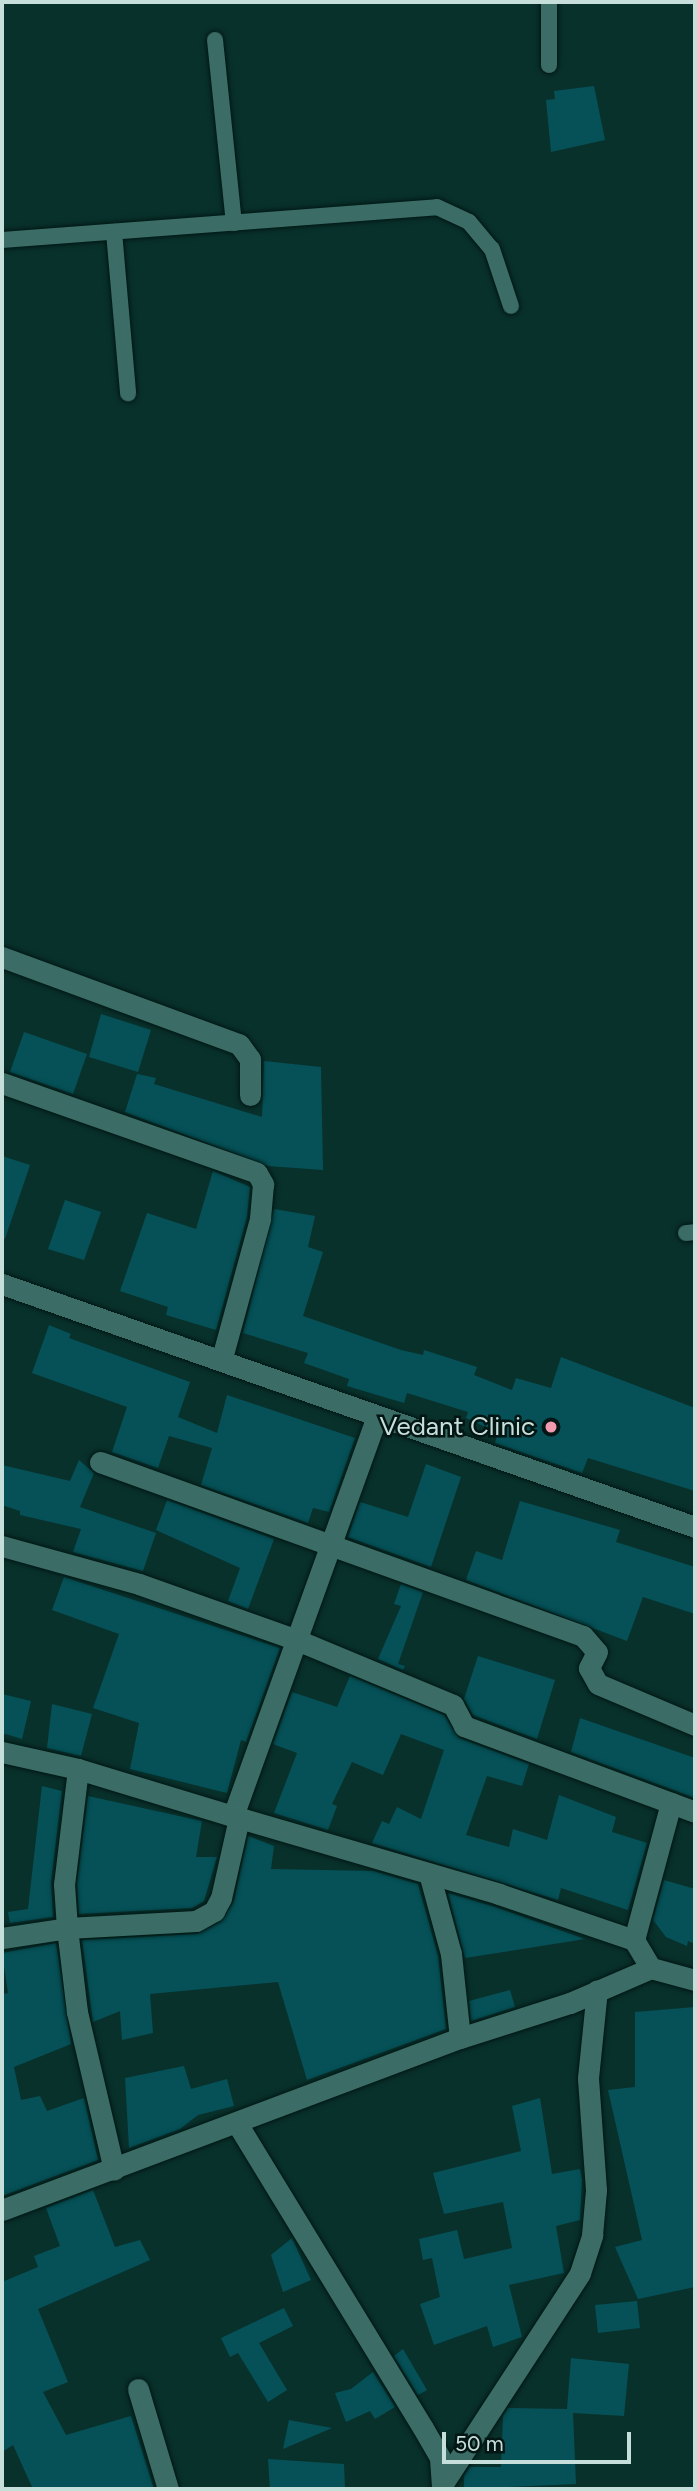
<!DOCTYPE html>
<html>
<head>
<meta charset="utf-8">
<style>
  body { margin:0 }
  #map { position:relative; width:697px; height:2491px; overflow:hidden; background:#09312c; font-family:Figtree,sans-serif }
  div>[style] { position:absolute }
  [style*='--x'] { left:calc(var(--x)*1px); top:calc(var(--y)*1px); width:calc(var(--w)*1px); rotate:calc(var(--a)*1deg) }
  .building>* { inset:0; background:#055157 }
  .roads { filter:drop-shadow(0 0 2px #001714) drop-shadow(0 0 2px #001714) }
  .service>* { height:16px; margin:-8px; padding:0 8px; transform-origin:8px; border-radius:8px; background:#3b6d66 }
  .minor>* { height:21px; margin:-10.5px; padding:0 10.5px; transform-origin:10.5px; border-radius:10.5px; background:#3b6d66 }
  .secondary>* { height:21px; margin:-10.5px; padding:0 10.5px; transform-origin:10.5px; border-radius:10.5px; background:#3b6d66 }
  .dots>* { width:19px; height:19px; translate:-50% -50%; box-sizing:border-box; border:4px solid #031614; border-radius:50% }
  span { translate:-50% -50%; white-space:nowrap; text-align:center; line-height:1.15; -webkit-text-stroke:5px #031614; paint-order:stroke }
  .poi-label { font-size:26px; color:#c6dfdb }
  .right { translate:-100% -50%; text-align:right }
  .frame { position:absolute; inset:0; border:4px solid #c6dfdb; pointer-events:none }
  .scale { position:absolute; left:442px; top:2432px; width:189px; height:32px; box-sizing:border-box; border:4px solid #c6dfdb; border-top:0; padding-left:9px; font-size:21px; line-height:24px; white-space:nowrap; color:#c6dfdb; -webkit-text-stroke:5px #031614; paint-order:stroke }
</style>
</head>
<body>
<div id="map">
  <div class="building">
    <i style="clip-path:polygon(594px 86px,605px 140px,551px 152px,546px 100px,555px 99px,554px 91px)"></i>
    <i style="clip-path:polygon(101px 1014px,151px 1030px,138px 1072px,89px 1057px)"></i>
    <i style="clip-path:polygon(24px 1032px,87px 1054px,73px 1094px,10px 1072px)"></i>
    <i style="clip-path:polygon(264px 1061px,321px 1067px,323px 1170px,268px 1166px,125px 1112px,137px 1074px,156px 1078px,154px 1084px,262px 1117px)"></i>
    <i style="clip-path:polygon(2px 1156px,30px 1165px,5px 1239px,2px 1238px)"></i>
    <i style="clip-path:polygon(213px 1171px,250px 1187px,247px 1217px,216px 1330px,166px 1315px,168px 1307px,120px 1291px,147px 1213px,196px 1229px)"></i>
    <i style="clip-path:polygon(65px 1200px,101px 1212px,84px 1260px,48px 1249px)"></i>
    <i style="clip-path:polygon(274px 1209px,315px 1216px,308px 1247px,323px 1252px,303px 1316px,401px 1350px,423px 1355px,424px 1350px,477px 1367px,474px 1375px,512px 1390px,516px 1378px,551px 1388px,561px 1357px,695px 1408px,695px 1491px,588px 1458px,582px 1473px,495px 1443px,498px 1433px,466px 1418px,468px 1412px,407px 1393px,404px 1403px,347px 1386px,349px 1379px,304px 1363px,308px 1353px,243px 1333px)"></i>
    <i style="clip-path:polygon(49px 1325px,71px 1334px,69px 1338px,190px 1382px,178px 1417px,217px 1433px,227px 1395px,355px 1438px,329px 1512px,313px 1508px,308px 1523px,201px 1485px,212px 1448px,169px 1436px,158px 1468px,112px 1452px,127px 1407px,32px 1373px)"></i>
    <i style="clip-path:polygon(79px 1460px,94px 1473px,80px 1507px,156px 1533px,143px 1571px,73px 1552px,81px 1529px,20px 1515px,20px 1511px,2px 1505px,2px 1465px,70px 1481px)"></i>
    <i style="clip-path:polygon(426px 1464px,461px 1477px,431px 1567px,348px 1537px,360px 1502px,408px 1517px)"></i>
    <i style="clip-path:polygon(167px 1500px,274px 1539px,248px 1609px,228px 1601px,240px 1568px,156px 1530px)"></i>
    <i style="clip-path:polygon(520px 1501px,620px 1530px,616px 1542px,695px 1567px,695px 1614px,643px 1597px,627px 1641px,466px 1580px,476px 1551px,502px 1560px)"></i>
    <i style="clip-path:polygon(64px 1577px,280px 1648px,246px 1742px,241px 1740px,227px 1793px,130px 1769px,139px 1723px,93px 1708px,119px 1634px,52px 1610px)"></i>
    <i style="clip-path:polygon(401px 1584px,423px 1592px,398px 1664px,405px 1666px,403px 1670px,378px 1659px,401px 1606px,394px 1604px)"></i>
    <i style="clip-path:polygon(478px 1656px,555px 1680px,537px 1739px,473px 1715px,464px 1699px)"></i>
    <i style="clip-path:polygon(350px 1676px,444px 1715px,459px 1738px,529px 1764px,522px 1786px,487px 1776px,466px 1835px,509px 1847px,513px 1829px,547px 1840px,559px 1795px,616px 1817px,612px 1832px,647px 1843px,628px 1910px,561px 1888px,558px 1900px,372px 1843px,382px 1821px,389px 1824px,397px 1807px,421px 1819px,444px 1750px,401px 1734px,383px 1775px,352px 1762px,332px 1804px,337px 1806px,328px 1830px,274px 1813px,297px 1753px,273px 1744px,292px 1692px,337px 1707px)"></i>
    <i style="clip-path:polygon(2px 1694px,31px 1701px,22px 1739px,2px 1733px)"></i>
    <i style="clip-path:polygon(52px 1704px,92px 1714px,81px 1756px,47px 1748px)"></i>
    <i style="clip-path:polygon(580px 1718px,695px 1758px,695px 1798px,571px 1752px)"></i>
    <i style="clip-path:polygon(42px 1786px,62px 1791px,51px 1882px,53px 1917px,10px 1923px,8px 1912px,28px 1909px)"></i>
    <i style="clip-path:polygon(88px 1796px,202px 1821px,196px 1857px,217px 1857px,204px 1901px,192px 1908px,79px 1914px,77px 1884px)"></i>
    <i style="clip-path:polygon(248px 1836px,274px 1846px,271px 1869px,373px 1871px,418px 1884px,438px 1956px,446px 2029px,307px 2080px,278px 1982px,150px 1994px,153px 2033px,122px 2040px,120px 2011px,93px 2022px,82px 1940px,197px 1934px,220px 1922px,234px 1901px)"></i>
    <i style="clip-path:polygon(664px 1880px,695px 1889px,695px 1944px,688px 1941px,687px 1946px,666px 1937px,653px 1920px)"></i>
    <i style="clip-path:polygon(448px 1893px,495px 1907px,585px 1939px,465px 1958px)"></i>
    <i style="clip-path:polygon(56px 1943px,71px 2044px,14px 2067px,21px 2100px,40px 2096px,47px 2111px,84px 2098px,98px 2160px,2px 2196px,2px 1994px,8px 1993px,2px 1953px)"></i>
    <i style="clip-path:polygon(510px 1990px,515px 2007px,471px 2021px,469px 2001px)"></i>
    <i style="clip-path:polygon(695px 2007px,695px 2287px,638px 2299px,615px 2247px,642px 2240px,608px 2090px,635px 2087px,635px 2012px)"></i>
    <i style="clip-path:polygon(184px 2066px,191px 2089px,227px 2079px,234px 2106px,198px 2115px,180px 2129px,129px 2148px,125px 2078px)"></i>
    <i style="clip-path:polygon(540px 2098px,552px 2174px,580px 2169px,582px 2180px,580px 2220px,556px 2226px,564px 2273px,509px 2285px,522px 2337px,493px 2347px,487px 2326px,434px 2345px,420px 2304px,440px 2297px,432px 2258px,423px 2260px,419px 2239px,457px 2230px,464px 2259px,512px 2248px,503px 2202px,444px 2214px,433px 2173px,521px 2151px,512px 2106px)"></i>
    <i style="clip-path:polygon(93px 2190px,115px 2247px,140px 2240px,150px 2260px,38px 2309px,68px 2382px,43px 2392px,66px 2435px,131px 2416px,154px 2489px,33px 2489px,13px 2445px,2px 2452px,2px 2282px,38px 2267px,34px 2256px,60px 2246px,46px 2208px)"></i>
    <i style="clip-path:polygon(292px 2238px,311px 2280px,283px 2292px,271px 2255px)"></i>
    <i style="clip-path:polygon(637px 2301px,640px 2328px,598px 2333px,595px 2305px)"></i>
    <i style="clip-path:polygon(284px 2308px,293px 2326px,259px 2343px,287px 2390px,268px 2402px,238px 2353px,230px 2357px,221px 2338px)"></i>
    <i style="clip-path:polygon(403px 2349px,427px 2390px,418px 2395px,394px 2356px)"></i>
    <i style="clip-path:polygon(571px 2358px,629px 2364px,624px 2416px,573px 2413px,576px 2484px,464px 2489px,464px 2476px,470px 2467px,501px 2467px,503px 2416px,508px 2408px,567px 2409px)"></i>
    <i style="clip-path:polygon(373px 2372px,395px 2407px,375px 2419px,370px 2411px,346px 2422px,335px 2393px,351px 2389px)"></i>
    <i style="clip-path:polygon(289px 2420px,332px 2428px,283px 2449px)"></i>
    <i style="clip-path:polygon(268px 2459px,344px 2464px,345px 2489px,270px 2489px)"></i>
  </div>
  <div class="roads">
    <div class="service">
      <i style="--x:549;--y:2;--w:63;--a:90"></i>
      <i style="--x:215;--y:40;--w:184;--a:84.1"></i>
      <i style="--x:114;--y:232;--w:162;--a:85"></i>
      <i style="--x:2;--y:240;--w:436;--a:-4.3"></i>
      <i style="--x:437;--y:207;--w:35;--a:25"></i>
      <i style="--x:469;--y:222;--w:35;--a:50"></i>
      <i style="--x:492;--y:249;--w:60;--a:71.6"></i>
      <i style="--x:686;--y:1233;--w:9;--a:-6"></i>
    </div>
    <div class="minor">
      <i style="--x:2;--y:957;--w:252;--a:20.2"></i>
      <i style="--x:239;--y:1044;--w:19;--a:54"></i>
      <i style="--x:250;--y:1059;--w:36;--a:90"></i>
      <i style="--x:2;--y:1083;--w:270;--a:19.4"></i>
      <i style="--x:257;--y:1173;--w:13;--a:61"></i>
      <i style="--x:263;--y:1184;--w:35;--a:95"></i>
      <i style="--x:260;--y:1219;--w:144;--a:105.3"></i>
      <i style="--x:100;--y:1462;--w:513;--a:19.81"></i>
      <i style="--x:583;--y:1636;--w:21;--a:49"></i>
      <i style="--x:597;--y:1652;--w:18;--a:117"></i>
      <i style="--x:589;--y:1668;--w:18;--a:61"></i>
      <i style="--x:598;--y:1684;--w:105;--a:22.9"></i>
      <i style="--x:2;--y:1546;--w:142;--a:15.5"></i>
      <i style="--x:139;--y:1584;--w:168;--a:19.5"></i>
      <i style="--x:297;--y:1640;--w:169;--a:22.6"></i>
      <i style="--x:453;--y:1705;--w:24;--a:62"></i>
      <i style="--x:464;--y:1726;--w:246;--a:20.4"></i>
      <i style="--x:2;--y:1752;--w:78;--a:12.6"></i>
      <i style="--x:78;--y:1769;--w:162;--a:16.9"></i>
      <i style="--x:233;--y:1816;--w:424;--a:-70.2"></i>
      <i style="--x:78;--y:1769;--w:116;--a:96.9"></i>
      <i style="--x:64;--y:1884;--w:44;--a:86.1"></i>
      <i style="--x:67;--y:1928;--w:85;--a:83.2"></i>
      <i style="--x:77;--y:2012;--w:162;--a:76.8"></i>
      <i style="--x:233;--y:1816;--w:277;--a:16.3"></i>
      <i style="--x:499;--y:1894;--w:143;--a:18.8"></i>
      <i style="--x:634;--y:1940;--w:33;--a:59"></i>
      <i style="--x:430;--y:1877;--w:80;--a:74.7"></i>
      <i style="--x:451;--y:1954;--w:84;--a:83.9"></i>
      <i style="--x:2;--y:1938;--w:66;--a:-8.7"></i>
      <i style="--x:67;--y:1928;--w:129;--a:-3.1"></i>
      <i style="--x:196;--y:1921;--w:21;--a:-29"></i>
      <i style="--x:214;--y:1911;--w:15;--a:-62"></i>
      <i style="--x:221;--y:1898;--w:82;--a:-77.3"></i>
      <i style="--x:634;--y:1940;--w:142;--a:-74.9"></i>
      <i style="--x:238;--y:2125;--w:355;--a:58.6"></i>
      <i style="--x:423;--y:2428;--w:34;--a:60"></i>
      <i style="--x:440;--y:2458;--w:31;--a:86"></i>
      <i style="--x:2;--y:2210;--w:489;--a:-20.6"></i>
      <i style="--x:460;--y:2038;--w:115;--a:-17.7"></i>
      <i style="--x:570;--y:2003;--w:88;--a:-23.4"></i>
      <i style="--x:651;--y:1968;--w:46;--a:15.3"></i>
      <i style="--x:138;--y:2389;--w:104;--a:73.3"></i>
      <i style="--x:444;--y:2482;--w:249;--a:-56.9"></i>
      <i style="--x:580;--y:2273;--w:40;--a:-72"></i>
      <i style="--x:592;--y:2235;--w:45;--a:-84.9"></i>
      <i style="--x:596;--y:2190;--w:112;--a:-94.1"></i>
      <i style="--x:588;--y:2078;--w:88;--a:-84.2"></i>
    </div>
    <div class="secondary">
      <i style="--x:2;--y:1284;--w:734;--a:19.32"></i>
    </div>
  </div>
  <div class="dots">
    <i style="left:551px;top:1427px;background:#f29aaf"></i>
  </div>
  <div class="poi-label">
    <span class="right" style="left:535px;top:1427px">Vedant Clinic</span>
  </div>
  <div class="frame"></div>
  <div class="scale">50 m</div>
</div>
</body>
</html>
